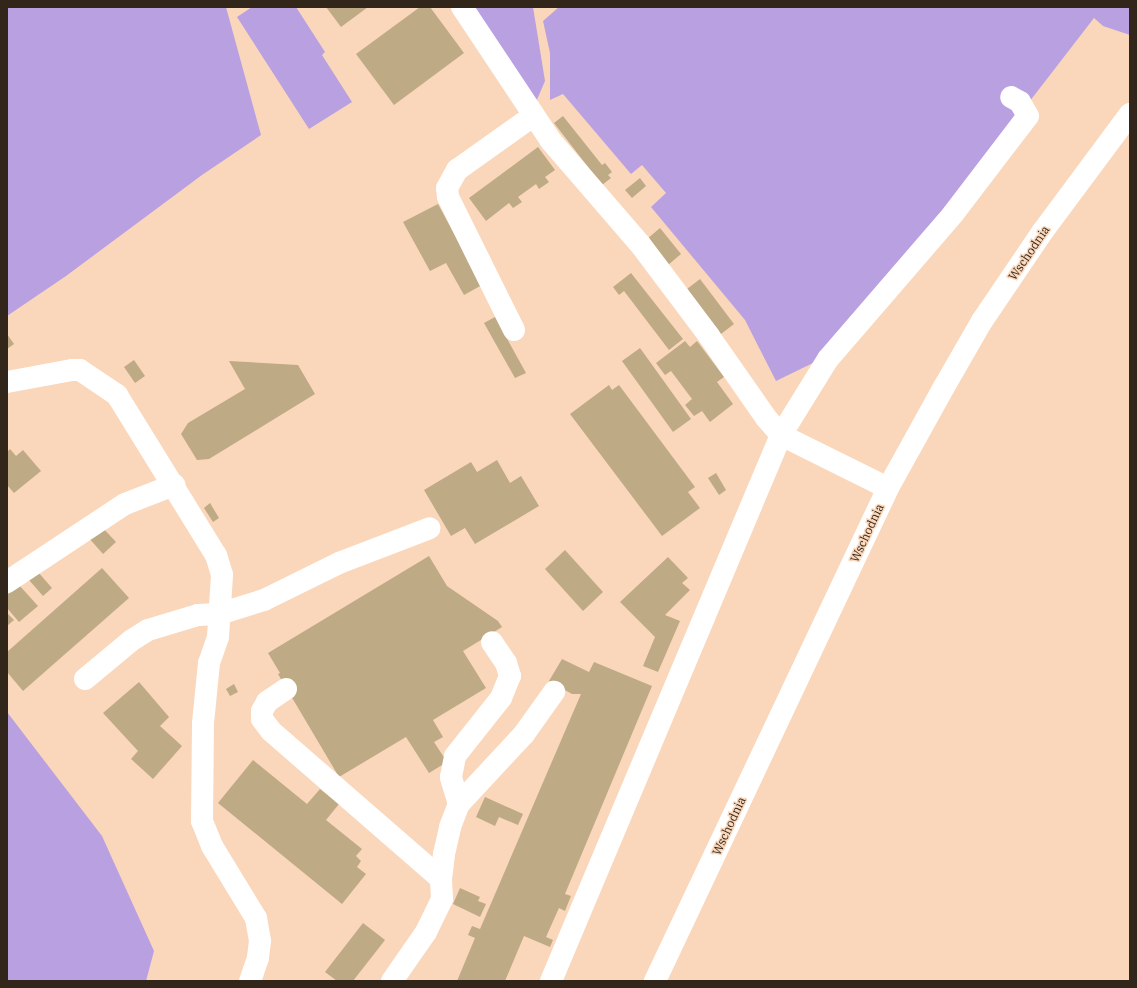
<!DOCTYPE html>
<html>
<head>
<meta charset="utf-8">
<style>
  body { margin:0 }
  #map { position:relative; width:1137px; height:988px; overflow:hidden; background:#fad7ba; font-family:"IBM Plex Serif",serif }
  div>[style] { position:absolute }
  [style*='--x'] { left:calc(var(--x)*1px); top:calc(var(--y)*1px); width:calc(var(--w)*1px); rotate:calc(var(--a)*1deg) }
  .green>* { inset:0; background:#b9a0e0 }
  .building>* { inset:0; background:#beaa85 }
  .minor>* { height:22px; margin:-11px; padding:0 11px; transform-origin:11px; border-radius:11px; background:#fff }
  span { translate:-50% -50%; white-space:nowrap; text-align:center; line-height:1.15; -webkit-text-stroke:3px #fad7ba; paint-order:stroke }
  .street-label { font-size:12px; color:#32251a }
  .frame { position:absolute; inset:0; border:8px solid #32251a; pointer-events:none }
</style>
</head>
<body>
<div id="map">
  <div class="green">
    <i style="clip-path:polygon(7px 7px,226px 7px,261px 135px,202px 175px,66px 276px,7px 316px)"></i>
    <i style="clip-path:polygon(252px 7px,296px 7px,325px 52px,322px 55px,352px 102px,309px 129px,237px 17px)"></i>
    <i style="clip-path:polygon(474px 7px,533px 7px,545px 81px,536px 102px)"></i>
    <i style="clip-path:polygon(559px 7px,1130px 7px,1130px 35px,1103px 26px,1094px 18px,959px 193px,817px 361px,776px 381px,745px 320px,651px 207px,666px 193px,642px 165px,631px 174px,563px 94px,550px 100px,550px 53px,543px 21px)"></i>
    <i style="clip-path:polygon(7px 712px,102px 836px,154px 951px,146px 981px,7px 981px)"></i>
  </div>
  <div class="building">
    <i style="clip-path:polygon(326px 7px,368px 7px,341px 27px)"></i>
    <i style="clip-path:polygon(420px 7px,430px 7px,464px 53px,394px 105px,356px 54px)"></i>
    <i style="clip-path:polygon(563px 116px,602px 165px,605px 163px,612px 172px,608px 175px,611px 178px,602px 185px,554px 123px)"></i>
    <i style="clip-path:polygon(538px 147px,555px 170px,545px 177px,549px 182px,539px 189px,536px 184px,518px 197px,522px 202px,513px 208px,509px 203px,486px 221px,469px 198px)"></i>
    <i style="clip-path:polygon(640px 178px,646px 186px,632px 198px,625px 190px)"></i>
    <i style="clip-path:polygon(438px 204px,482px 285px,464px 295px,446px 263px,430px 271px,403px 222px)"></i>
    <i style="clip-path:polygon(660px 228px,681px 254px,668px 265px,647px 239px)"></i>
    <i style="clip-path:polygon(631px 273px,683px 339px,669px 350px,624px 291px,619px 295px,613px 287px)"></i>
    <i style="clip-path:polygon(700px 279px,734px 324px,721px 334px,687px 289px)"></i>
    <i style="clip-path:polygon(495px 317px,526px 373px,515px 378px,484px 323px)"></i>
    <i style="clip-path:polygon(7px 334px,14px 344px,7px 349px)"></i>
    <i style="clip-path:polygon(685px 341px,690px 347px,697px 341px,724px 377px,717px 382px,733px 404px,710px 422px,702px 411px,694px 416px,685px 405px,692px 399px,671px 371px,665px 375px,656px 363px)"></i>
    <i style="clip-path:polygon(640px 348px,691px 419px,673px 432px,622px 361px)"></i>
    <i style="clip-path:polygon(134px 360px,145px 376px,135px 383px,124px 367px)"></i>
    <i style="clip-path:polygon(229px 361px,298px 365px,315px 394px,209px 459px,197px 460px,181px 434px,188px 423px,245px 389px)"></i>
    <i style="clip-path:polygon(609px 385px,612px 390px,619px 385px,695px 487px,688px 492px,700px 508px,662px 536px,570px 414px)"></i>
    <i style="clip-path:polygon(10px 449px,16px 456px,23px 450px,41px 471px,14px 493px,7px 485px,7px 452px)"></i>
    <i style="clip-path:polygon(497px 460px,510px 483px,521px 476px,539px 506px,475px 544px,465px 528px,451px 536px,424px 490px,471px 462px,477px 472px)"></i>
    <i style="clip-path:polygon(716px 473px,726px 490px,719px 495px,708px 478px)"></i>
    <i style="clip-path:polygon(210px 503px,219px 518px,213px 522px,204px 508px)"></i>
    <i style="clip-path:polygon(101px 526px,116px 542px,103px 554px,88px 537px)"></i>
    <i style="clip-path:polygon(565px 550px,603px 592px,583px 611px,545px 569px)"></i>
    <i style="clip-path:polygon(429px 556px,447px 586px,498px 621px,502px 627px,463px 651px,486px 688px,433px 720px,443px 737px,434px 742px,447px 762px,429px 773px,406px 737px,339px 777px,278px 674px,280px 673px,268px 653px)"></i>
    <i style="clip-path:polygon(668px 557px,688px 578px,682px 583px,690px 590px,665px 615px,680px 621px,658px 672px,643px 666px,655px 637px,620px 602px)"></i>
    <i style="clip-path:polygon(102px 568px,129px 598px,23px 691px,7px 672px,7px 652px)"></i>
    <i style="clip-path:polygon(38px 572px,52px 588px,43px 596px,29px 580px)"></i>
    <i style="clip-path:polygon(19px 585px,38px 606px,19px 622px,7px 608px,7px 595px)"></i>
    <i style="clip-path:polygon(7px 613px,14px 620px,7px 626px)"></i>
    <i style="clip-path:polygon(562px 659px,589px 672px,594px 662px,652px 686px,565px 894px,571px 896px,565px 911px,559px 908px,546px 937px,553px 940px,550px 947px,524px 936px,505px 981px,457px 981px,475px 938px,468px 935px,472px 926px,480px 929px,581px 694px,572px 694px,549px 681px)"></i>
    <i style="clip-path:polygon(139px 682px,169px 717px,160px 726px,182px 746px,153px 779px,131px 759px,138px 751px,103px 713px)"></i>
    <i style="clip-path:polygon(234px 684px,238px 692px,230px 696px,226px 689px)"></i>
    <i style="clip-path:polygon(253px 760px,307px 804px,320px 789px,339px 804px,326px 820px,362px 849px,356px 856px,361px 861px,357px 867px,366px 874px,342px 904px,218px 803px)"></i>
    <i style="clip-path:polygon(485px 797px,523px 814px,518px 825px,499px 817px,495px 826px,476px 817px)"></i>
    <i style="clip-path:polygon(460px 888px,480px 897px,478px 901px,486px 904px,480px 917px,453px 904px)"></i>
    <i style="clip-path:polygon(363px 923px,385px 940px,353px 981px,337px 981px,325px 972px)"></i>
  </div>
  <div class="minor">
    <i style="--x:462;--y:7;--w:161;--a:56.4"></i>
    <i style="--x:551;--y:141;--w:136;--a:49.2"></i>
    <i style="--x:640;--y:244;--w:115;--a:53.1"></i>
    <i style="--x:709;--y:336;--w:101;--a:55.1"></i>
    <i style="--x:767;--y:419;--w:21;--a:49"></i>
    <i style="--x:781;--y:435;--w:119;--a:26.4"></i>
    <i style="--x:514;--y:330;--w:148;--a:-116.4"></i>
    <i style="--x:448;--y:197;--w:9;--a:-96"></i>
    <i style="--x:447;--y:188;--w:21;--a:-61"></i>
    <i style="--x:457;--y:170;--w:93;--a:-35.4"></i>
    <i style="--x:7;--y:382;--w:66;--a:-10.5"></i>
    <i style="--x:72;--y:370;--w:8;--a:0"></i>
    <i style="--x:80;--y:370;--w:45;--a:34"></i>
    <i style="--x:117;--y:395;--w:188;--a:58.3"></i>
    <i style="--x:216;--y:555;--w:21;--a:73"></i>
    <i style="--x:222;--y:575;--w:62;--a:93.7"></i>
    <i style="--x:218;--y:637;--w:28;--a:109"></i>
    <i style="--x:209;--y:663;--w:60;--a:95.7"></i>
    <i style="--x:203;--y:723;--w:98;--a:90.6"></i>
    <i style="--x:202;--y:821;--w:27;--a:68"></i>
    <i style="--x:212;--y:846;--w:84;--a:58.6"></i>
    <i style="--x:256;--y:918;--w:23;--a:80"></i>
    <i style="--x:260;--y:941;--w:17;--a:97"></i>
    <i style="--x:258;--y:958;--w:24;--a:109"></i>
    <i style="--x:7;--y:582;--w:141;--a:-33.5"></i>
    <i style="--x:125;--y:504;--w:53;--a:-21.2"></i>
    <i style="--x:85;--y:679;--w:61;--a:-39.7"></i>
    <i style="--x:132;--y:640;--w:19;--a:-32"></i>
    <i style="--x:148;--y:630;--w:52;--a:-16.7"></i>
    <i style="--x:198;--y:615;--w:21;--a:-3"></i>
    <i style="--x:219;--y:614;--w:47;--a:-17.3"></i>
    <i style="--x:264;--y:600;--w:84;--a:-26.3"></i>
    <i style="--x:339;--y:563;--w:97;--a:-21"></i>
    <i style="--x:286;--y:689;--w:23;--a:146"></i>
    <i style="--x:267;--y:702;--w:10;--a:119"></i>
    <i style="--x:262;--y:711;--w:8;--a:90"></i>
    <i style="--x:262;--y:719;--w:15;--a:53"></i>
    <i style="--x:271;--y:731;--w:225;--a:41"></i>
    <i style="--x:459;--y:804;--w:28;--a:-107"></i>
    <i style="--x:451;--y:777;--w:21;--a:-79"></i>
    <i style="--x:455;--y:756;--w:74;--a:-51.6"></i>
    <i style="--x:501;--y:698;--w:24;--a:-68"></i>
    <i style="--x:510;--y:676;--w:14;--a:-107"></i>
    <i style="--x:506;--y:663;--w:25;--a:-124"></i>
    <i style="--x:392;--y:981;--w:60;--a:-55.2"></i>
    <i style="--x:426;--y:932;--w:37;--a:-64"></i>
    <i style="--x:442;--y:899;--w:20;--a:-93"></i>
    <i style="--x:441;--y:879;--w:25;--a:-83"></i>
    <i style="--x:444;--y:854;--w:28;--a:-77"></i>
    <i style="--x:450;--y:827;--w:25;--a:-69"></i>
    <i style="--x:459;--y:804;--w:96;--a:-47.1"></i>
    <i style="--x:524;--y:734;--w:52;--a:-54.5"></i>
    <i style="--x:551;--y:981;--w:592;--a:-67.16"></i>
    <i style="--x:781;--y:435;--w:89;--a:-58.3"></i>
    <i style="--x:828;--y:359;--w:191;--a:-49.2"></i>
    <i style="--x:953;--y:214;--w:123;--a:-52.6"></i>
    <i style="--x:1028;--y:116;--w:16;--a:-120"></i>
    <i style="--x:1020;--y:102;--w:10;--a:-151"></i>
    <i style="--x:655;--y:981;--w:545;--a:-64.7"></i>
    <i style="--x:888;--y:488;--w:115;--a:-61"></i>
    <i style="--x:944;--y:387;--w:76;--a:-60.1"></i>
    <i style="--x:982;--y:321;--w:109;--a:-55.9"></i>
    <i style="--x:1043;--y:231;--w:146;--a:-53.4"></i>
  </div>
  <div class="street-label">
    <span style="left:1029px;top:253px;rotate:-56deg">Wschodnia</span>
    <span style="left:867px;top:533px;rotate:-65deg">Wschodnia</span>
    <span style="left:729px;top:826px;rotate:-65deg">Wschodnia</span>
  </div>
  <div class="frame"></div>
</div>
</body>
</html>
